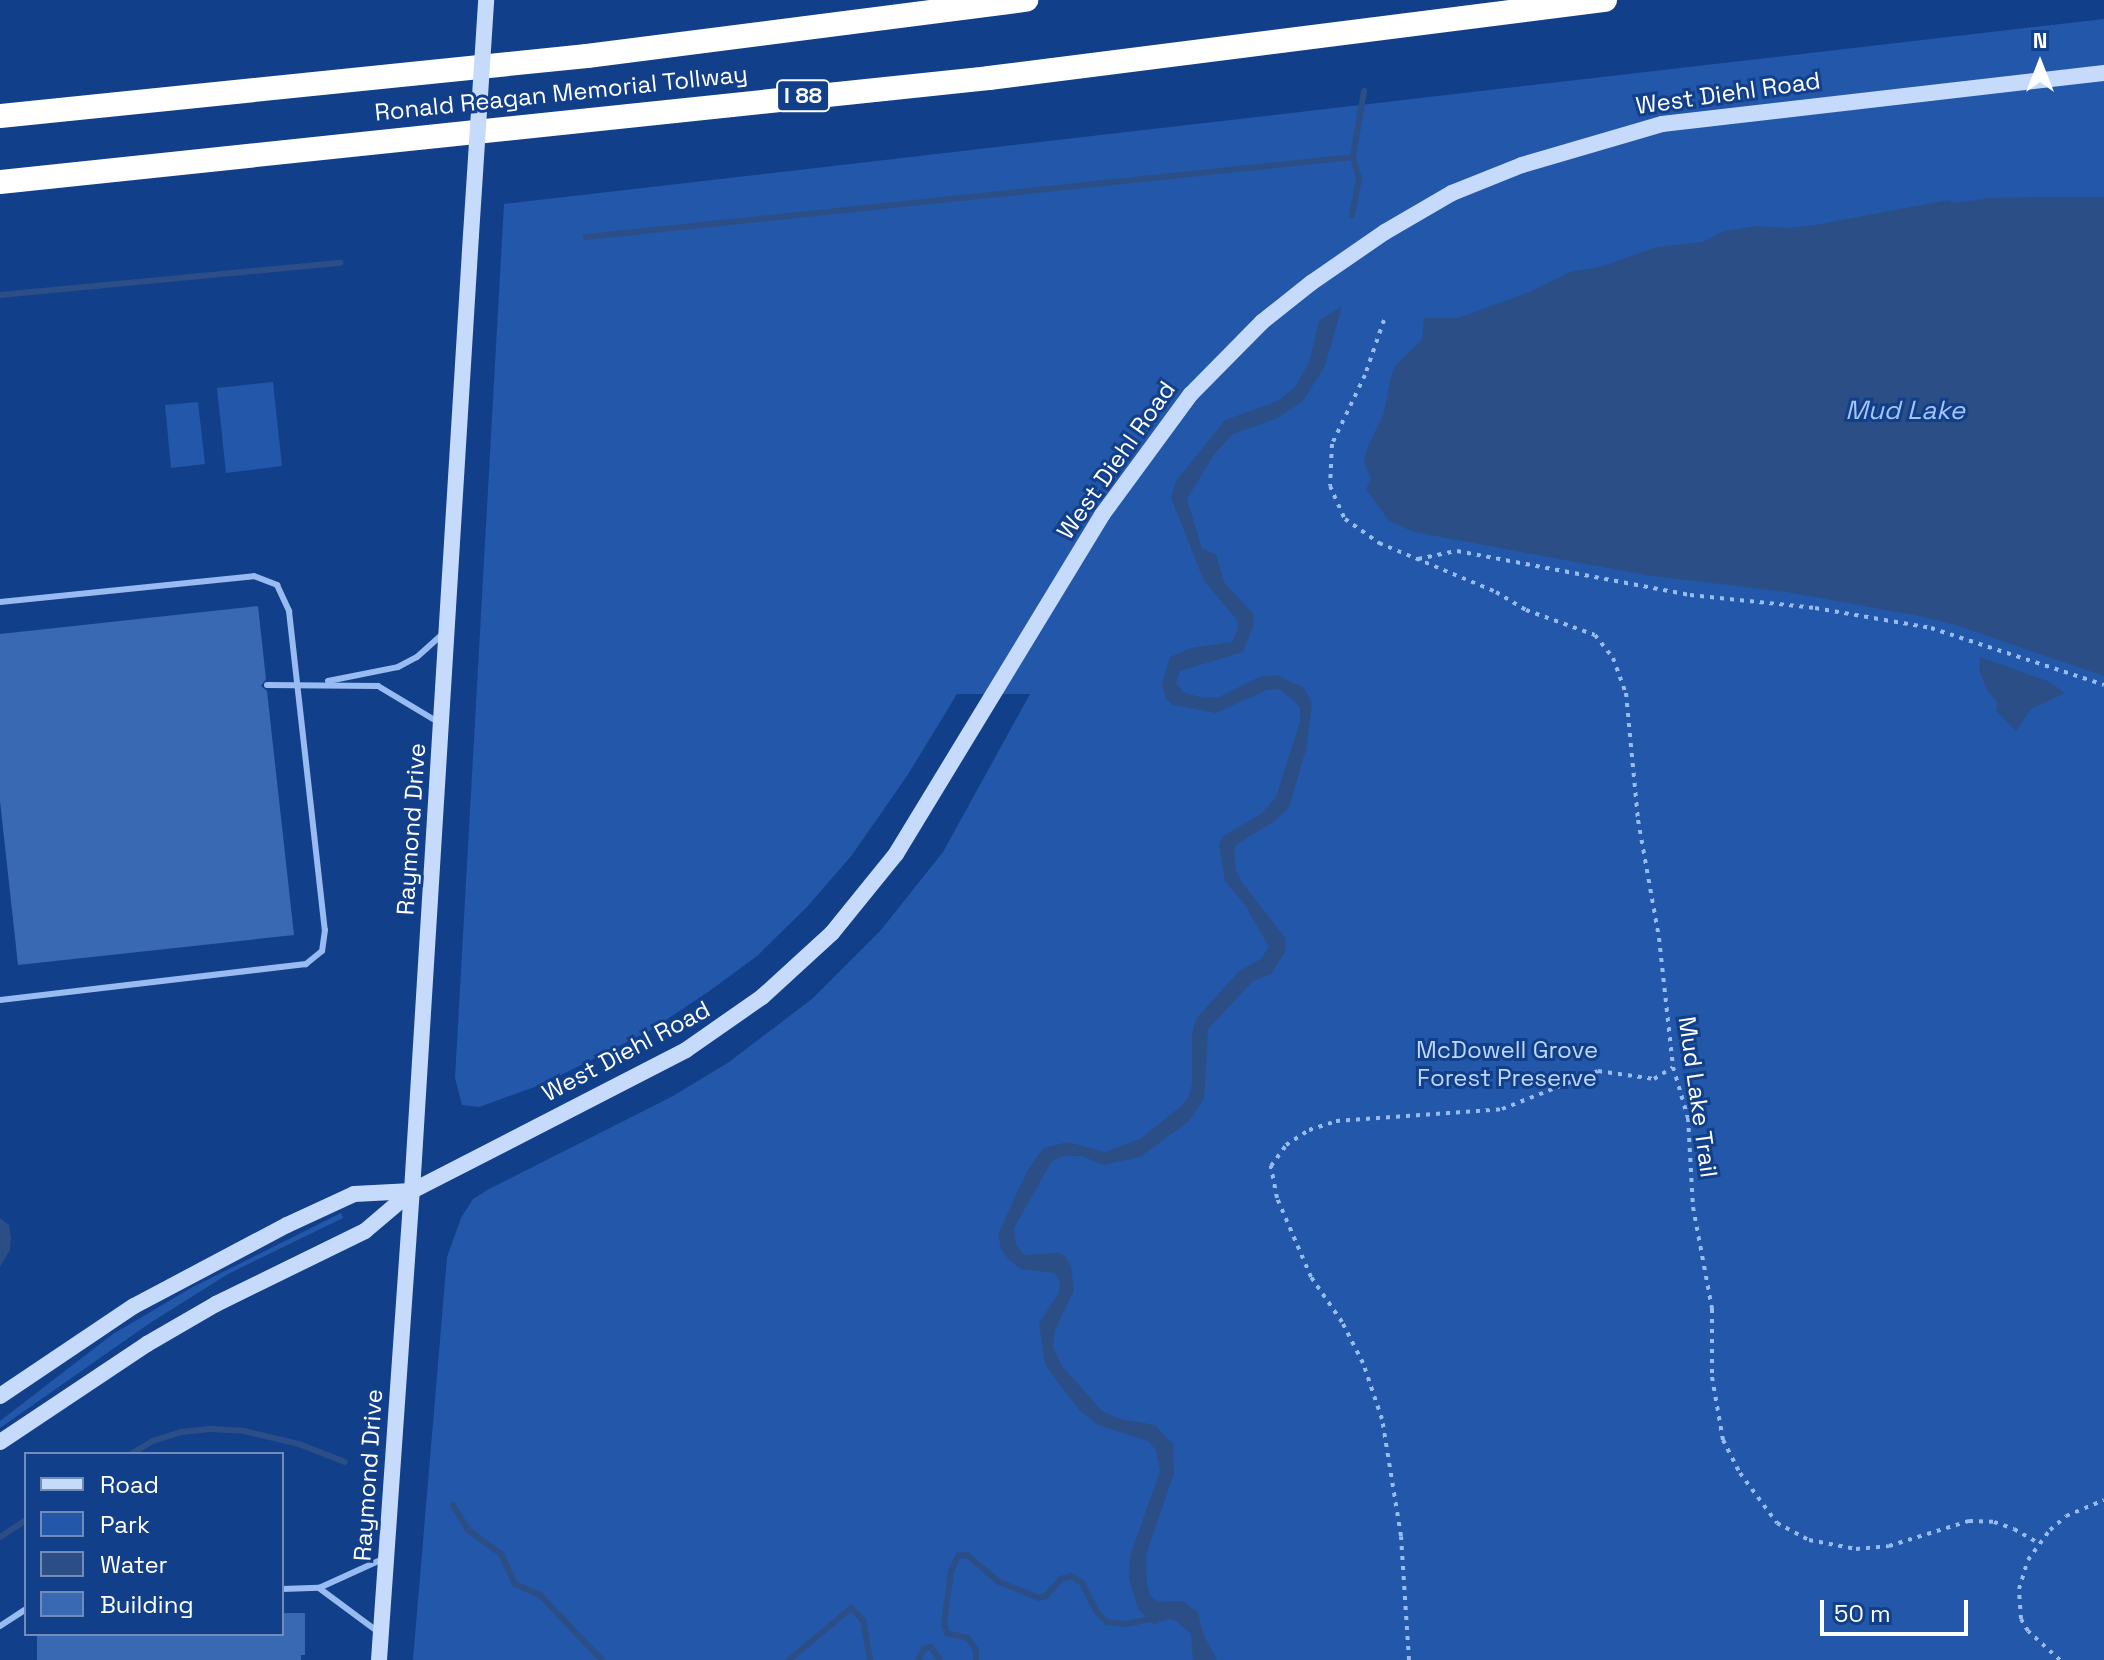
<!DOCTYPE html>
<html>
<head>
<meta charset="utf-8">
<style>
  body { margin:0 }
  #map { position:relative; width:2104px; height:1660px; overflow:hidden; background:#123f8a; font-family:"Space Grotesk",sans-serif }
  div>[style] { position:absolute }
  [style*='--x'] { left:calc(var(--x)*1px); top:calc(var(--y)*1px); width:calc(var(--w)*1px); rotate:calc(var(--a)*1deg) }
  .green>* { inset:0; background:#2357a9 }
  .water>* { inset:0; background:#2c4e86 }
  .stream>* { height:6px; margin:-3px; padding:0 3px; transform-origin:3px; border-radius:3px; background:#2c4e86 }
  .building>* { inset:0; background:#3a69b3 }
  .path>* { height:4px; margin-top:-2px; transform-origin:0; background:repeating-linear-gradient(90deg,#98bbf1 0 4px,transparent 0 10px) }
  .lane>* { height:6px; margin:-3px; padding:0 3px; transform-origin:3px; border-radius:3px; background:#98bbf1 }
  .secondary>* { height:16px; margin:-8px; padding:0 8px; transform-origin:8px; border-radius:8px; background:#c6dafc }
  .highway>* { height:24px; margin:-12px; padding:0 12px; transform-origin:12px; border-radius:12px; background:#fff }
  .secondary-bridge>* { height:16px; margin:-8px; padding:0 8px; transform-origin:8px; border-radius:8px; background:#c6dafc }
  span { translate:-50% -50%; white-space:nowrap; text-align:center; line-height:1.15; -webkit-text-stroke:6px #123f8a; paint-order:stroke }
  .shield-label span { padding:2px 6px; background:#123f8a; border:2px solid; border-radius:6px; -webkit-text-stroke-width:0 }
  .shield-label { font-size:22px; color:#fff; font-weight:700 }
  .street-label { font-size:24px; color:#fff }
  .park-label { font-size:24px; color:#bed7fc }
  .water-label { font-size:26px; color:#a3c5f8; font-style:italic }
  .legend { position:absolute; left:24px; top:1452px; width:260px; height:184px; box-sizing:border-box; background:#123f8a; border:2px solid #718cb9; margin:0; padding:10px 14px; list-style:none; font-size:24px; color:#fff }
  .legend li { display:flex; align-items:center; gap:16px; height:40px }
  .legend b { width:40px; border:2px solid #718cb9 }
  .north { position:absolute; left:2000px; top:24px; width:80px; height:80px; -webkit-text-stroke:6px #123f8a; paint-order:stroke; rotate:0deg; font-size:22px; font-weight:700; line-height:32px; text-align:center; color:#fff }
  .north::after { content:''; display:block; margin:auto; width:28px; height:36px; background:#fff; clip-path:polygon(50% 0,100% 100%,50% 72%,0 100%) }
  .scale { position:absolute; left:1820px; top:1600px; width:148px; height:36px; box-sizing:border-box; border:4px solid #fff; border-top:0; padding-left:10px; font-size:24px; line-height:28px; white-space:nowrap; color:#fff; -webkit-text-stroke:6px #123f8a; paint-order:stroke }
</style>
</head>
<body>
<div id="map">
  <div class="green">
    <i style="clip-path:polygon(2104px 19px,2104px 1660px,413px 1660px,447px 1257px,461px 1218px,473px 1199px,489px 1189px,673px 1096px,729px 1062px,812px 999px,881px 930px,943px 852px,1030px 694px,957px 694px,907px 776px,852px 855px,807px 907px,757px 956px,708px 992px,651px 1030px,543px 1084px,479px 1107px,462px 1105px,455px 1078px,504px 204px)"></i>
    <i style="clip-path:polygon(273px 382px,282px 466px,226px 473px,217px 388px)"></i>
    <i style="clip-path:polygon(198px 402px,205px 464px,171px 468px,165px 405px)"></i>
    <i style="clip-path:polygon(341px 1213px,343px 1218px,228px 1274px,150px 1323px,0 1428px,0 1421px,113px 1334px,191px 1288px)"></i>
  </div>
  <div class="water">
    <i style="clip-path:polygon(2043px 197px,2104px 197px,2104px 676px,1956px 625px,1919px 616px,1787px 592px,1646px 575px,1414px 532px,1389px 521px,1366px 489px,1371px 479px,1364px 462px,1367px 448px,1384px 413px,1391px 376px,1395px 366px,1422px 339px,1424px 318px,1458px 318px,1527px 293px,1570px 272px,1600px 267px,1657px 247px,1702px 242px,1724px 231px,1756px 226px,1786px 228px,1815px 225px,1948px 200px,1955px 203px,1990px 198px)"></i>
    <i style="clip-path:polygon(1342px 306px,1325px 366px,1303px 401px,1278px 418px,1233px 434px,1215px 453px,1187px 499px,1202px 549px,1216px 554px,1224px 582px,1253px 614px,1254px 624px,1243px 652px,1180px 671px,1176px 683px,1183px 692px,1203px 698px,1219px 697px,1259px 677px,1277px 675px,1304px 688px,1312px 703px,1306px 749px,1289px 807px,1276px 820px,1236px 845px,1234px 853px,1236px 871px,1243px 884px,1286px 939px,1285px 952px,1271px 974px,1253px 981px,1208px 1029px,1204px 1099px,1189px 1121px,1140px 1157px,1103px 1165px,1082px 1156px,1065px 1156px,1052px 1161px,1014px 1228px,1016px 1244px,1024px 1255px,1058px 1253px,1065px 1256px,1071px 1266px,1074px 1290px,1055px 1330px,1053px 1347px,1062px 1366px,1102px 1411px,1120px 1419px,1155px 1425px,1173px 1444px,1174px 1473px,1146px 1555px,1147px 1584px,1150px 1596px,1158px 1602px,1183px 1601px,1198px 1613px,1204px 1636px,1217px 1660px,1193px 1660px,1191px 1634px,1175px 1620px,1167px 1619px,1154px 1625px,1138px 1609px,1129px 1579px,1130px 1556px,1160px 1471px,1156px 1450px,1148px 1441px,1098px 1425px,1080px 1411px,1056px 1380px,1045px 1364px,1039px 1323px,1058px 1294px,1060px 1283px,1055px 1273px,1021px 1269px,1009px 1260px,1001px 1249px,998px 1234px,1027px 1171px,1043px 1148px,1068px 1142px,1105px 1152px,1140px 1139px,1181px 1106px,1189px 1096px,1192px 1084px,1192px 1035px,1196px 1019px,1239px 971px,1261px 959px,1269px 947px,1245px 905px,1225px 881px,1219px 845px,1223px 836px,1261px 814px,1276px 797px,1300px 722px,1300px 707px,1280px 689px,1267px 690px,1216px 713px,1173px 705px,1166px 699px,1162px 683px,1170px 657px,1191px 648px,1232px 642px,1238px 629px,1237px 620px,1204px 581px,1171px 498px,1176px 481px,1225px 420px,1278px 401px,1296px 386px,1309px 362px,1319px 321px)"></i>
    <i style="clip-path:polygon(1980px 657px,2050px 682px,2065px 693px,2031px 709px,2016px 731px,1996px 711px,1998px 703px,1987px 690px,1979px 670px)"></i>
    <i style="clip-path:polygon(0 1218px,9px 1225px,11px 1238px,10px 1250px,0 1267px)"></i>
  </div>
  <div class="stream">
    <i style="--x:1352;--y:215;--w:37;--a:-79"></i>
    <i style="--x:1359;--y:179;--w:23;--a:-105"></i>
    <i style="--x:1353;--y:157;--w:67;--a:-80.5"></i>
    <i style="--x:586;--y:237;--w:771;--a:-5.95"></i>
    <i style="--x:0;--y:295;--w:342;--a:-5.4"></i>
    <i style="--x:131;--y:1454;--w:26;--a:-31"></i>
    <i style="--x:153;--y:1441;--w:29;--a:-18"></i>
    <i style="--x:181;--y:1432;--w:29;--a:-6"></i>
    <i style="--x:210;--y:1429;--w:34;--a:3"></i>
    <i style="--x:244;--y:1431;--w:57;--a:13.3"></i>
    <i style="--x:299;--y:1444;--w:49;--a:21.4"></i>
    <i style="--x:453;--y:1505;--w:29;--a:59"></i>
    <i style="--x:468;--y:1530;--w:41;--a:36"></i>
    <i style="--x:501;--y:1554;--w:33;--a:65"></i>
    <i style="--x:515;--y:1584;--w:27;--a:24"></i>
    <i style="--x:540;--y:1595;--w:90;--a:46.4"></i>
    <i style="--x:0;--y:1537;--w:31;--a:-33"></i>
    <i style="--x:789;--y:1660;--w:81;--a:-40"></i>
    <i style="--x:851;--y:1608;--w:17;--a:45"></i>
    <i style="--x:863;--y:1620;--w:41;--a:80.1"></i>
    <i style="--x:918;--y:1660;--w:13;--a:-61"></i>
    <i style="--x:924;--y:1649;--w:7;--a:-16"></i>
    <i style="--x:931;--y:1647;--w:16;--a:55"></i>
    <i style="--x:976;--y:1660;--w:10;--a:-90"></i>
    <i style="--x:976;--y:1650;--w:14;--a:-124"></i>
    <i style="--x:968;--y:1638;--w:22;--a:-167"></i>
    <i style="--x:947;--y:1633;--w:9;--a:-108"></i>
    <i style="--x:944;--y:1624;--w:53;--a:-82.5"></i>
    <i style="--x:951;--y:1571;--w:17;--a:-65"></i>
    <i style="--x:958;--y:1556;--w:9;--a:-6"></i>
    <i style="--x:967;--y:1555;--w:42;--a:40.2"></i>
    <i style="--x:999;--y:1582;--w:43;--a:21.8"></i>
    <i style="--x:1039;--y:1598;--w:7;--a:-16"></i>
    <i style="--x:1046;--y:1596;--w:23;--a:-49"></i>
    <i style="--x:1061;--y:1579;--w:10;--a:-17"></i>
    <i style="--x:1071;--y:1576;--w:13;--a:32"></i>
    <i style="--x:1082;--y:1583;--w:31;--a:63"></i>
    <i style="--x:1096;--y:1611;--w:16;--a:45"></i>
    <i style="--x:1107;--y:1622;--w:18;--a:6"></i>
    <i style="--x:1125;--y:1624;--w:25;--a:-11"></i>
    <i style="--x:1150;--y:1619;--w:6;--a:-39"></i>
  </div>
  <div class="building">
    <i style="clip-path:polygon(258px 606px,266px 679px,261px 686px,267px 691px,294px 935px,18px 965px,0 801px,0 634px)"></i>
    <i style="clip-path:polygon(282px 1613px,305px 1613px,305px 1655px,301px 1655px,301px 1660px,37px 1660px,37px 1634px,282px 1634px)"></i>
  </div>
  <div class="path">
    <i style="--x:1384;--y:320;--w:58;--a:109.1"></i>
    <i style="--x:1365;--y:375;--w:76;--a:115.6"></i>
    <i style="--x:1332;--y:444;--w:42;--a:92.7"></i>
    <i style="--x:1330;--y:486;--w:36;--a:66"></i>
    <i style="--x:1345;--y:519;--w:42;--a:35.2"></i>
    <i style="--x:1379;--y:543;--w:127;--a:22.7"></i>
    <i style="--x:1496;--y:592;--w:35;--a:31"></i>
    <i style="--x:1526;--y:610;--w:73;--a:19.9"></i>
    <i style="--x:1595;--y:635;--w:29;--a:52"></i>
    <i style="--x:1613;--y:658;--w:37;--a:70"></i>
    <i style="--x:1626;--y:693;--w:128;--a:84.6"></i>
    <i style="--x:1638;--y:820;--w:120;--a:79.9"></i>
    <i style="--x:1659;--y:938;--w:130;--a:83.8"></i>
    <i style="--x:1673;--y:1067;--w:53;--a:73.6"></i>
    <i style="--x:1688;--y:1118;--w:89;--a:86.8"></i>
    <i style="--x:1693;--y:1207;--w:104;--a:79.4"></i>
    <i style="--x:1712;--y:1309;--w:68;--a:90"></i>
    <i style="--x:1712;--y:1377;--w:64;--a:80.1"></i>
    <i style="--x:1723;--y:1440;--w:37;--a:63"></i>
    <i style="--x:1740;--y:1473;--w:62;--a:53.5"></i>
    <i style="--x:1777;--y:1523;--w:36;--a:28"></i>
    <i style="--x:1809;--y:1540;--w:48;--a:10.8"></i>
    <i style="--x:1856;--y:1549;--w:33;--a:-5"></i>
    <i style="--x:1889;--y:1546;--w:84;--a:-17.4"></i>
    <i style="--x:1969;--y:1521;--w:25;--a:2"></i>
    <i style="--x:1994;--y:1522;--w:21;--a:19"></i>
    <i style="--x:2014;--y:1529;--w:28;--a:30"></i>
    <i style="--x:1418;--y:559;--w:40;--a:-12"></i>
    <i style="--x:1457;--y:551;--w:237;--a:10.7"></i>
    <i style="--x:1690;--y:595;--w:126;--a:5.9"></i>
    <i style="--x:1815;--y:608;--w:118;--a:9.8"></i>
    <i style="--x:1931;--y:628;--w:182;--a:18.2"></i>
    <i style="--x:1409;--y:1660;--w:124;--a:-93.7"></i>
    <i style="--x:1401;--y:1536;--w:119;--a:-99.2"></i>
    <i style="--x:1382;--y:1419;--w:59;--a:-108.7"></i>
    <i style="--x:1363;--y:1363;--w:46;--a:-117.1"></i>
    <i style="--x:1342;--y:1322;--w:55;--a:-124.6"></i>
    <i style="--x:1311;--y:1277;--w:86;--a:-113.3"></i>
    <i style="--x:1277;--y:1198;--w:33;--a:-101"></i>
    <i style="--x:1271;--y:1166;--w:26;--a:-54"></i>
    <i style="--x:1286;--y:1145;--w:27;--a:-33"></i>
    <i style="--x:1309;--y:1130;--w:28;--a:-18"></i>
    <i style="--x:1336;--y:1121;--w:166;--a:-4.1"></i>
    <i style="--x:1502;--y:1109;--w:103;--a:-21.6"></i>
    <i style="--x:1598;--y:1071;--w:57;--a:8.1"></i>
    <i style="--x:1654;--y:1079;--w:22;--a:-32"></i>
    <i style="--x:2060;--y:1660;--w:43;--a:-137.8"></i>
    <i style="--x:2028;--y:1631;--w:14;--a:-120"></i>
    <i style="--x:2021;--y:1619;--w:30;--a:-94"></i>
    <i style="--x:2019;--y:1589;--w:30;--a:-73"></i>
    <i style="--x:2028;--y:1560;--w:37;--a:-54"></i>
    <i style="--x:2050;--y:1530;--w:21;--a:-41"></i>
    <i style="--x:2066;--y:1516;--w:41;--a:-22.8"></i>
  </div>
  <div class="lane">
    <i style="--x:0;--y:602;--w:255;--a:-5.8"></i>
    <i style="--x:254;--y:576;--w:25;--a:21"></i>
    <i style="--x:277;--y:585;--w:29;--a:65"></i>
    <i style="--x:289;--y:611;--w:321;--a:83.6"></i>
    <i style="--x:325;--y:930;--w:21;--a:98"></i>
    <i style="--x:322;--y:951;--w:21;--a:141"></i>
    <i style="--x:306;--y:964;--w:308;--a:173.3"></i>
    <i style="--x:328;--y:681;--w:71;--a:-11.3"></i>
    <i style="--x:398;--y:667;--w:21;--a:-28"></i>
    <i style="--x:417;--y:657;--w:36;--a:-42"></i>
    <i style="--x:267;--y:685;--w:111;--a:0.5"></i>
    <i style="--x:378;--y:686;--w:70;--a:31"></i>
    <i style="--x:319;--y:1588;--w:72;--a:36.6"></i>
    <i style="--x:282;--y:1589;--w:37;--a:-2"></i>
    <i style="--x:319;--y:1588;--w:70;--a:-24.4"></i>
    <i style="--x:0;--y:1626;--w:31;--a:-33"></i>
  </div>
  <div class="secondary">
    <i style="--x:0;--y:1396;--w:161;--a:-33.9"></i>
    <i style="--x:134;--y:1306;--w:173;--a:-27.9"></i>
    <i style="--x:287;--y:1225;--w:74;--a:-24.8"></i>
    <i style="--x:354;--y:1194;--w:58;--a:-3"></i>
    <i style="--x:0;--y:1442;--w:177;--a:-33.7"></i>
    <i style="--x:147;--y:1344;--w:80;--a:-30.1"></i>
    <i style="--x:216;--y:1304;--w:166;--a:-26.1"></i>
    <i style="--x:365;--y:1231;--w:62;--a:-40.4"></i>
    <i style="--x:412;--y:1191;--w:308;--a:-27.2"></i>
    <i style="--x:686;--y:1050;--w:93;--a:-34.9"></i>
    <i style="--x:762;--y:997;--w:95;--a:-42.4"></i>
    <i style="--x:832;--y:933;--w:102;--a:-51"></i>
    <i style="--x:896;--y:854;--w:397;--a:-58.7"></i>
    <i style="--x:1102;--y:515;--w:150;--a:-53.7"></i>
    <i style="--x:1191;--y:394;--w:101;--a:-45.4"></i>
    <i style="--x:1262;--y:322;--w:63;--a:-38.5"></i>
    <i style="--x:1311;--y:283;--w:90;--a:-34.6"></i>
    <i style="--x:1385;--y:232;--w:78;--a:-30.2"></i>
    <i style="--x:1452;--y:193;--w:75;--a:-21.8"></i>
    <i style="--x:1522;--y:165;--w:146;--a:-16.3"></i>
    <i style="--x:1662;--y:124;--w:445;--a:-6.6"></i>
    <i style="--x:379;--y:1660;--w:470;--a:-86"></i>
    <i style="--x:412;--y:1191;--w:958;--a:-86.47"></i>
  </div>
  <div class="highway">
    <i style="--x:0;--y:116;--w:590;--a:-5.84"></i>
    <i style="--x:587;--y:56;--w:443;--a:-7.3"></i>
    <i style="--x:0;--y:182;--w:994;--a:-6"></i>
    <i style="--x:989;--y:78;--w:621;--a:-7.22"></i>
  </div>
  <div class="secondary-bridge">
    <i style="--x:471;--y:235;--w:235;--a:-86.3"></i>
  </div>
  <div class="shield-label">
    <span style="left:803px;top:96px">I 88</span>
  </div>
  <div class="street-label">
    <span style="left:561px;top:93px;rotate:-6deg">Ronald Reagan Memorial Tollway</span>
    <span style="left:1728px;top:93px;rotate:-8deg">West Diehl Road</span>
    <span style="left:1116px;top:460px;rotate:-55deg">West Diehl Road</span>
    <span style="left:411px;top:829px;rotate:-86deg">Raymond Drive</span>
    <span style="left:626px;top:1051px;rotate:-28deg">West Diehl Road</span>
    <span style="left:1698px;top:1097px;rotate:82deg">Mud Lake Trail</span>
    <span style="left:368px;top:1475px;rotate:-86deg">Raymond Drive</span>
  </div>
  <div class="park-label">
    <span style="left:1507px;top:1064px">McDowell Grove<br>Forest Preserve</span>
  </div>
  <div class="water-label">
    <span style="left:1905px;top:411px">Mud Lake</span>
  </div>
  <ul class="legend">
  <li><b style="height:10px;background:#c6dafc"></b>Road</li>
  <li><b style="height:22px;background:#2357a9"></b>Park</li>
  <li><b style="height:22px;background:#2c4e86"></b>Water</li>
  <li><b style="height:22px;background:#3a69b3"></b>Building</li>
  </ul>
  <div class="north">N</div>
  <div class="scale">50 m</div>
</div>
</body>
</html>
